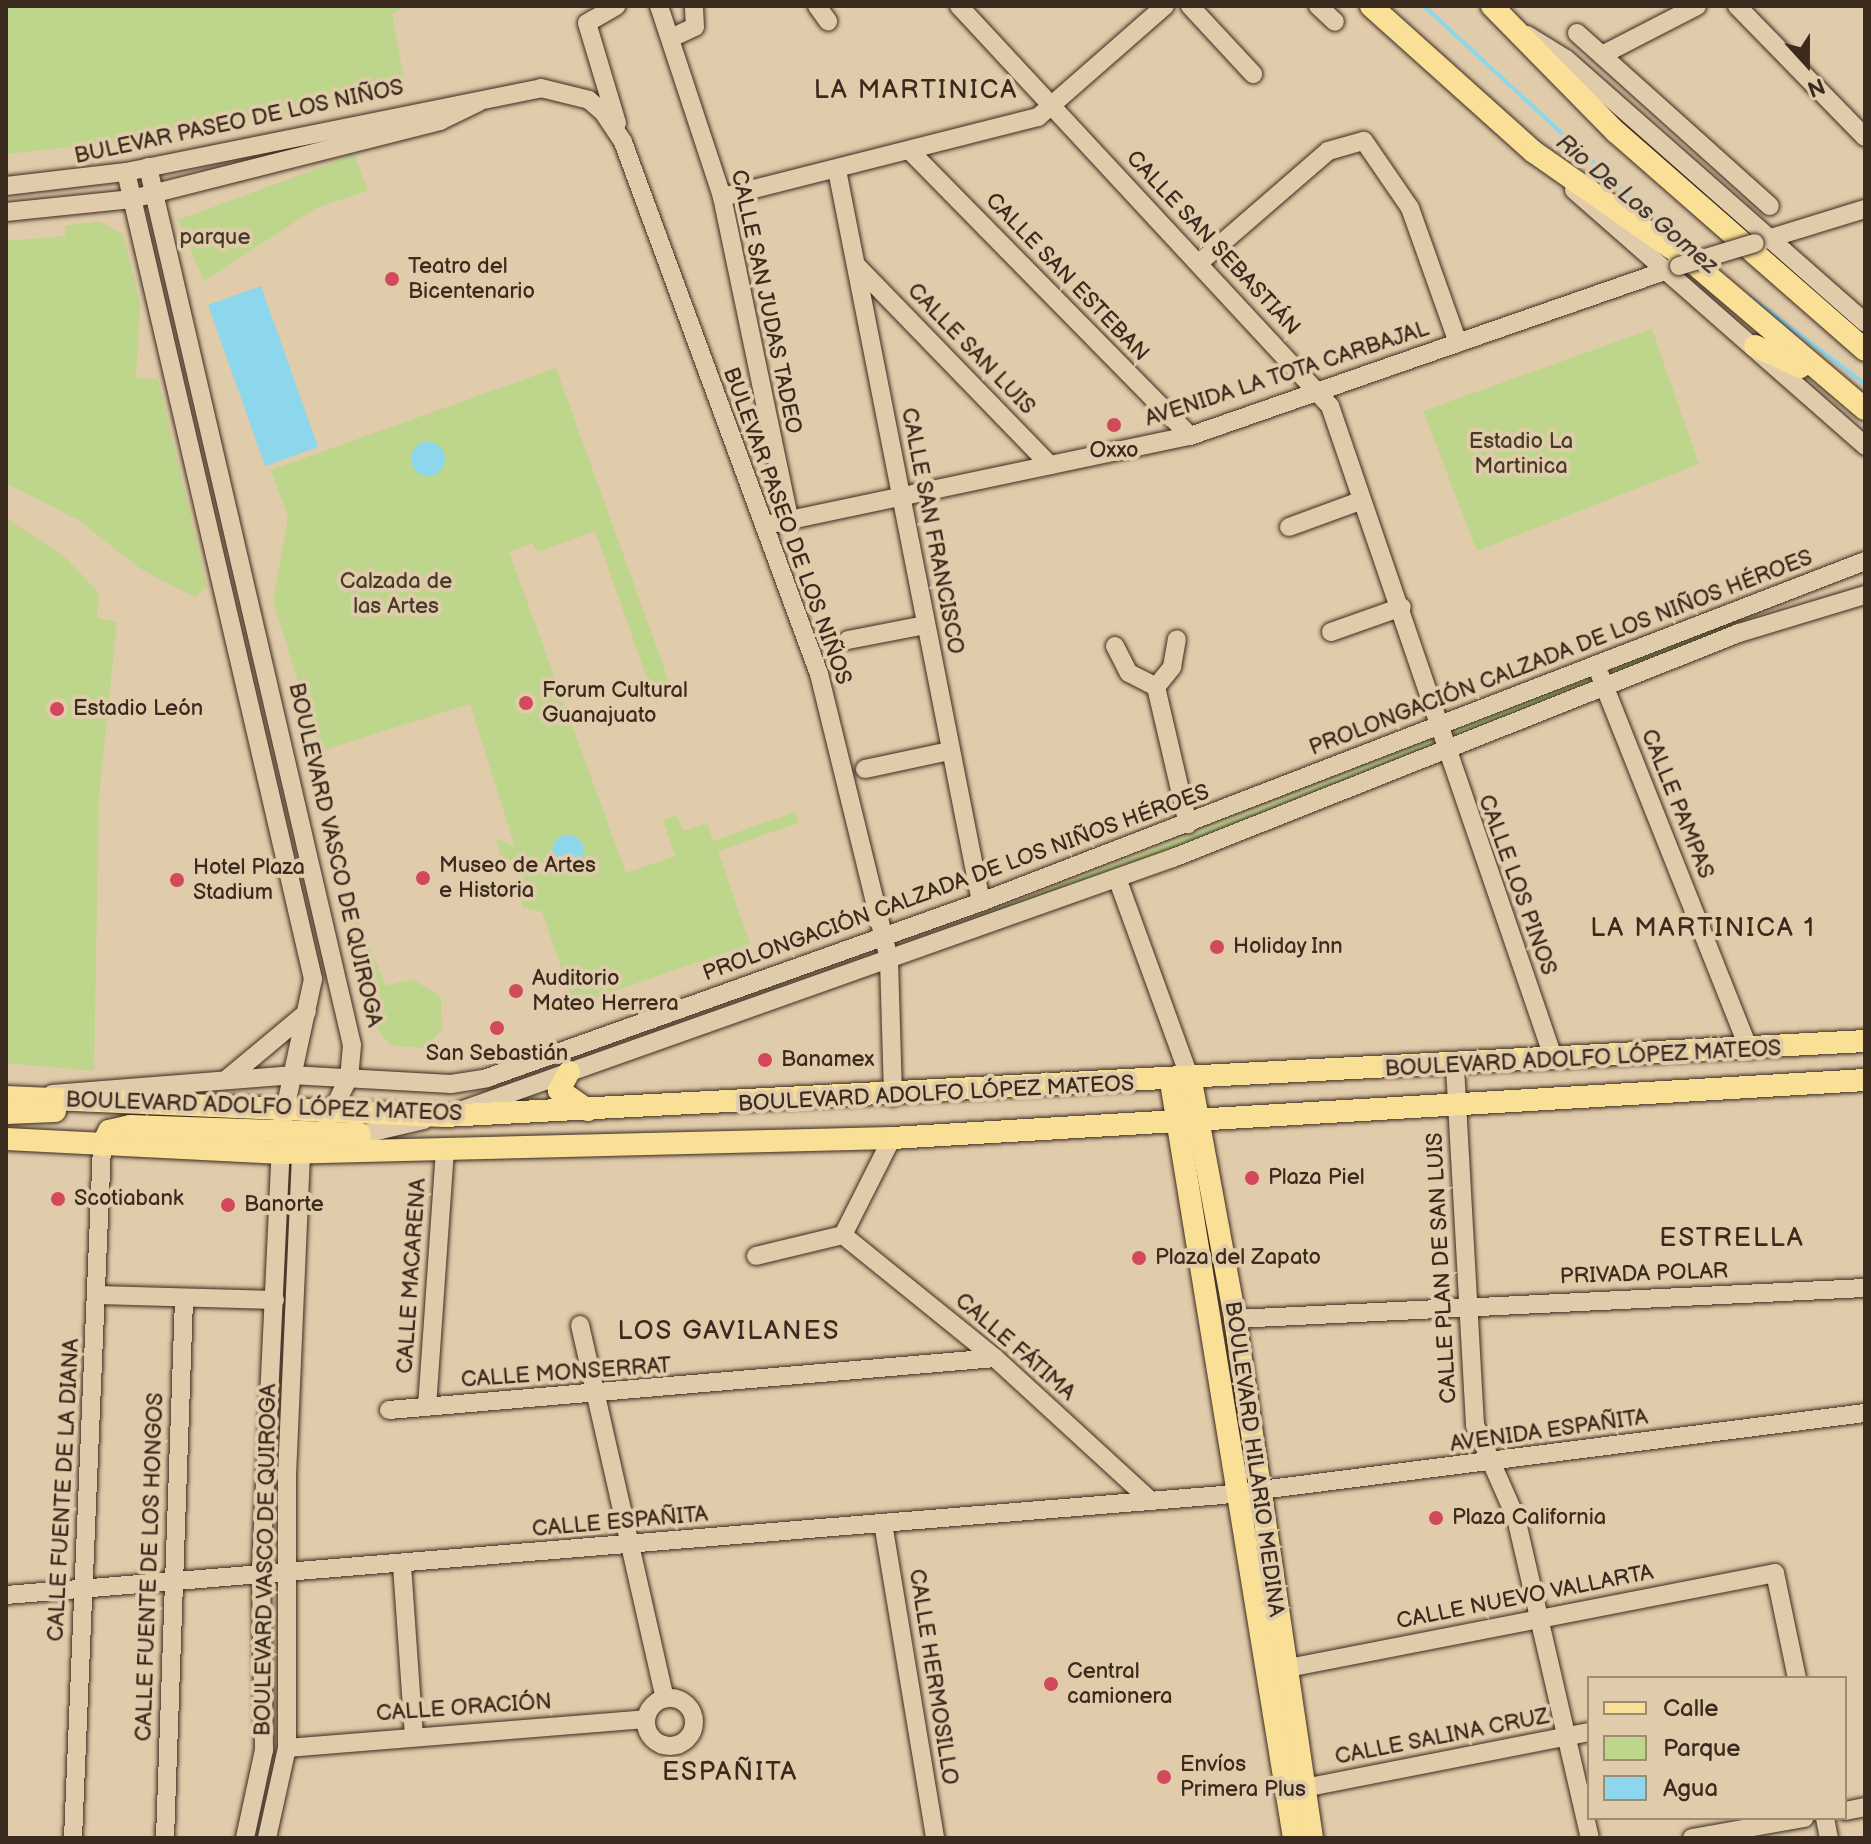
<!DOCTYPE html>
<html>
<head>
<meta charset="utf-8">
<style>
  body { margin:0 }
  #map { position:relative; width:1871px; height:1844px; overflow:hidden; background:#e0cbaa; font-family:"Balsamiq Sans",sans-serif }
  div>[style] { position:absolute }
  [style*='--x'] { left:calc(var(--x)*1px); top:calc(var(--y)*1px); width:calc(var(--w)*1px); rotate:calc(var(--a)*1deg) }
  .green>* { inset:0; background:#bdd68c }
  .water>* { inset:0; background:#8dd7ed }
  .round { border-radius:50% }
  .stream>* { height:4px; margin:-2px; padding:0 2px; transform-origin:2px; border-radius:2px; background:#8dd7ed }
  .roads { filter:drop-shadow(0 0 2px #3b2a1e) drop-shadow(0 0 2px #3b2a1e) }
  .minor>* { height:18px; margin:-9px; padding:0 9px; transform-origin:9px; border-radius:9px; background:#e0cbaa }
  .minor>.ring { margin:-9px; padding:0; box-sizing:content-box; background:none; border:18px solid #e0cbaa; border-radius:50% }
  .major>* { height:22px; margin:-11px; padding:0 11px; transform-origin:11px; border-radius:11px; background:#fadf96 }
  .bridges { filter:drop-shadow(0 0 2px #3b2a1e) drop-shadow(0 0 2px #3b2a1e) }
  .minor-bridge>* { height:18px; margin:-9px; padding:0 9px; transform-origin:9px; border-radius:9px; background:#e0cbaa }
  .dots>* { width:22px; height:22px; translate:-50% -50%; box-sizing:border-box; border:4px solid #e0cbaa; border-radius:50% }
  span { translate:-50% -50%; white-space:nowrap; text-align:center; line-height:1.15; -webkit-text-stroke:8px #e0cbaa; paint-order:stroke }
  .street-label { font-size:22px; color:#3b2a1e }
  .park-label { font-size:22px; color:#483b29 }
  .poi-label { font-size:22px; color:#3b2a1e }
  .left { translate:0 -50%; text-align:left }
  .water-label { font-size:24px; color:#433b33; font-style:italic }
  .quarter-label { font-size:26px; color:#3b2a1e; letter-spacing:2px }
  .frame { position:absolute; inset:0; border:8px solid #3b2a1e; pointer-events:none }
  .legend { position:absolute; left:1587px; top:1676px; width:260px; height:144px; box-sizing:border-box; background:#e0cbaa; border:2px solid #9e8b72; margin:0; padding:10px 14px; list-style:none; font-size:24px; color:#3b2a1e }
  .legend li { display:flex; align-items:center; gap:16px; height:40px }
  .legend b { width:40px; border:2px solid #9e8b72 }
  .north { position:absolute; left:1767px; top:24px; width:80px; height:80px; -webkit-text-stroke:6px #e0cbaa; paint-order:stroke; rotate:159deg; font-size:22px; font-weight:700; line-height:32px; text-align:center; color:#3b2a1e }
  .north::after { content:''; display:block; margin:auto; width:28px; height:36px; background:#3b2a1e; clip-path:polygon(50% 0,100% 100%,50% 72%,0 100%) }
</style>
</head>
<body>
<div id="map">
  <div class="green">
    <i style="clip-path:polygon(6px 6px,407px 6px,392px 13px,406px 91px,164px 137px,6px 154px)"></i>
    <i style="clip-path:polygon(354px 155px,368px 191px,318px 207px,204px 281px,178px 220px)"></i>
    <i style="clip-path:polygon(99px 221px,123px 234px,140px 304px,136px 378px,158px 379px,207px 586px,195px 597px,142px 570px,78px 520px,6px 483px,6px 241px,65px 236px,65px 226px)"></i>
    <i style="clip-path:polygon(1652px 329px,1699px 464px,1477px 551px,1423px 411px)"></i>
    <i style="clip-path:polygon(556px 368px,672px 690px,656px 704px,595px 531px,537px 552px,533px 543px,509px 552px,626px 873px,675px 856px,663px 820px,677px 815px,683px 831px,707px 823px,713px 841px,795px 812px,798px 823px,718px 851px,750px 944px,574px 1005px,542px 912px,522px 907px,523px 865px,500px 856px,496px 838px,515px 847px,470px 704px,320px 751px,273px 601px,288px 517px,271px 470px)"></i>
    <i style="clip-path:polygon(6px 518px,64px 556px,99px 593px,97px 618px,117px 622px,99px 795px,94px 1071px,6px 1063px)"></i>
    <i style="clip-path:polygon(1846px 576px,1675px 649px,1763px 633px,1269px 820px,847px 966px,1512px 712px,602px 1052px)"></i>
    <i style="clip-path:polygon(332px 856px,386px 986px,412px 979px,441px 997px,442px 1031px,424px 1048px,390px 1045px,368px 1017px)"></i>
  </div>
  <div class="water">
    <i style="clip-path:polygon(261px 286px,318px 447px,265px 466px,208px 305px)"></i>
    <i class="round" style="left:411px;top:442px;width:34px;height:34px"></i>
    <i class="round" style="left:552px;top:835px;width:32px;height:32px"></i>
  </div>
  <div class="stream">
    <i style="--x:1424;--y:6;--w:339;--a:42.7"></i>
    <i style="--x:1749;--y:296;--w:146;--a:37.2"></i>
  </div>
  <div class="roads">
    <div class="minor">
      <i style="--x:659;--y:6;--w:201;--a:71.7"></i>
      <i style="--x:722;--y:197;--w:329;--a:78.2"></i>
      <i style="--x:817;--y:6;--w:19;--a:54"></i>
      <i style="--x:959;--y:6;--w:546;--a:47.15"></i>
      <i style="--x:1330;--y:406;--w:691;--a:71.09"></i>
      <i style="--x:1190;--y:6;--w:93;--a:47.2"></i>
      <i style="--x:1318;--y:6;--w:23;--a:43"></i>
      <i style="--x:1737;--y:6;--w:183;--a:45.7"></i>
      <i style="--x:1577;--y:33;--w:259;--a:41.9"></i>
      <i style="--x:1527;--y:35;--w:46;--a:31.6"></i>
      <i style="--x:1566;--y:59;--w:399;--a:41.4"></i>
      <i style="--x:671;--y:38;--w:26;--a:-25"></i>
      <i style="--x:695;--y:27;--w:21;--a:-93"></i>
      <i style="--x:1602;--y:55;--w:107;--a:-27.3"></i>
      <i style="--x:617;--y:123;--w:104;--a:-106.7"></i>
      <i style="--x:587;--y:23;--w:34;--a:-30"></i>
      <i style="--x:911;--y:152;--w:398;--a:45.5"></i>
      <i style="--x:148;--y:167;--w:901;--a:76.92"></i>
      <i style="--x:352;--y:1045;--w:32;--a:95"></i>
      <i style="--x:349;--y:1077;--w:48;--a:116"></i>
      <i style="--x:837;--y:170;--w:746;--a:78.87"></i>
      <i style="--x:126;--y:172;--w:828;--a:76.95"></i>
      <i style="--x:313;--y:979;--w:147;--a:102.1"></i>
      <i style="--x:282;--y:1123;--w:452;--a:92.7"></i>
      <i style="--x:261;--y:1575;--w:175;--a:89"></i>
      <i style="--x:264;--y:1750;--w:90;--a:102.2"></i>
      <i style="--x:6;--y:186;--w:121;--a:-6.7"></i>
      <i style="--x:126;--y:172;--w:423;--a:-11.4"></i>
      <i style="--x:541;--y:88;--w:49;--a:14"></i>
      <i style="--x:589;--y:100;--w:18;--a:41"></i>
      <i style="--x:603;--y:112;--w:36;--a:56"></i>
      <i style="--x:623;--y:142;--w:567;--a:69.78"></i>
      <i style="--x:819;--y:674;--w:294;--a:76.2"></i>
      <i style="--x:889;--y:960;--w:137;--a:88.3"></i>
      <i style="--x:1574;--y:190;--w:388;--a:41.3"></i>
      <i style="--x:722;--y:197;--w:326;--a:-14.2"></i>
      <i style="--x:1038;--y:117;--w:169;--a:-41.2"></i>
      <i style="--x:6;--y:212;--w:127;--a:-5.9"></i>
      <i style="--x:132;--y:199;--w:318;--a:-14.2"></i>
      <i style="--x:440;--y:121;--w:43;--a:-26"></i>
      <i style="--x:1761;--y:241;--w:109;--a:-17.1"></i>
      <i style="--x:1200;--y:262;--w:169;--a:-40.9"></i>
      <i style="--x:1328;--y:151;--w:37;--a:-16"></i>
      <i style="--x:1364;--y:141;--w:81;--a:55.5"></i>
      <i style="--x:1410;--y:208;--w:143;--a:70.4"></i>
      <i style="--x:858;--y:267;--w:276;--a:45.9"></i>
      <i style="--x:766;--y:525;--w:433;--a:-11.9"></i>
      <i style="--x:1190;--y:436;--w:518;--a:-19.17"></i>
      <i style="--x:1289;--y:527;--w:76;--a:-20.1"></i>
      <i style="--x:1331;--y:632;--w:75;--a:-19.4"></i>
      <i style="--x:848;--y:640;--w:78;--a:-11"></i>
      <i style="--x:1115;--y:646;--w:30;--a:63"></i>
      <i style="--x:1129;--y:673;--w:30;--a:27"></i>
      <i style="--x:1600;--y:675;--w:404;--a:68.3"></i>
      <i style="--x:1156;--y:687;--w:141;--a:76.9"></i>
      <i style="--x:1156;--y:687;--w:26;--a:-51"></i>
      <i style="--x:1172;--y:667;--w:28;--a:-80"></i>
      <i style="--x:865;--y:769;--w:87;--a:-12"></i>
      <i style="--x:1117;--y:878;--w:216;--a:70"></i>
      <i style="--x:1455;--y:1067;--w:359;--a:86.8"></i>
      <i style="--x:1475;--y:1425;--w:102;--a:66.2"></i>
      <i style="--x:1516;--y:1518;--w:328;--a:77"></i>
      <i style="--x:227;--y:1079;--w:104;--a:-39.9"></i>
      <i style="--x:52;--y:1094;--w:240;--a:-4.5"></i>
      <i style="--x:291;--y:1075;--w:160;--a:3.2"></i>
      <i style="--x:451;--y:1084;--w:36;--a:-9"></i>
      <i style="--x:487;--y:1078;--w:524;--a:-19.61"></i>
      <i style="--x:981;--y:902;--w:947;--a:-21.09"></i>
      <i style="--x:460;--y:1111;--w:757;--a:-19.54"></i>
      <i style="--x:1173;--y:858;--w:609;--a:-21.68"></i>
      <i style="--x:1739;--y:633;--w:132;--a:-16.8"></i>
      <i style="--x:347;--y:1138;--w:79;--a:-13.2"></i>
      <i style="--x:843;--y:1235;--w:196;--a:39"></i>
      <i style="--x:995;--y:1358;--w:212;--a:42.5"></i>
      <i style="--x:843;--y:1235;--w:109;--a:-63.2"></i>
      <i style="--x:756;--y:1256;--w:89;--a:-13.6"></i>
      <i style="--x:98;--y:1295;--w:177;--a:1.6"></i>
      <i style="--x:1235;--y:1319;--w:631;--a:-2.82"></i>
      <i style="--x:580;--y:1325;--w:383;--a:77.2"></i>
      <i style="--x:427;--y:1407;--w:259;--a:-86"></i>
      <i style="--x:389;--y:1410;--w:608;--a:-4.9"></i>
      <i style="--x:883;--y:1523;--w:319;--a:80.6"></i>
      <i style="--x:402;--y:1565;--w:170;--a:86"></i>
      <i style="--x:6;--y:1595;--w:1220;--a:-4.7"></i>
      <i style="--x:1222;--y:1495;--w:648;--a:-7.27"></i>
      <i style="--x:1283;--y:1669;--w:501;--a:-11.04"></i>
      <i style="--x:1775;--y:1573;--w:107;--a:78.2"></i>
      <i class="ring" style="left:646px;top:1698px;width:30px;height:30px"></i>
      <i style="--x:287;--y:1748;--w:360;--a:-4.6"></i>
      <i style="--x:1304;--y:1788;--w:290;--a:-11.1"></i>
      <i style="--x:1845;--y:1811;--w:20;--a:-11"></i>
      <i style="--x:1825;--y:1818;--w:20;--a:79"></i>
      <i style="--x:73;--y:1838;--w:694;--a:-87.6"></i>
      <i style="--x:165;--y:1838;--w:540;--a:-87.98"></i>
      <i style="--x:267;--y:1838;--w:92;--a:-77.5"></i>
      <i style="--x:287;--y:1748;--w:273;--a:-90"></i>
      <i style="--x:287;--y:1475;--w:322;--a:-87.5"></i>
      <i style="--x:301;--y:1153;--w:13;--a:-58"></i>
      <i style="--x:1692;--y:1838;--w:114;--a:-10.1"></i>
    </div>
    <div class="major">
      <i style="--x:1371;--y:6;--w:219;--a:41.9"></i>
      <i style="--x:1534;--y:152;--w:200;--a:35"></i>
      <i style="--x:1698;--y:267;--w:219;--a:40.4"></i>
      <i style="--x:1492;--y:6;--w:177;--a:45.5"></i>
      <i style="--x:1616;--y:132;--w:331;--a:41.2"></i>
      <i style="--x:1755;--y:346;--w:50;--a:25"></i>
      <i style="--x:569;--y:1072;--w:21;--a:119"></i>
      <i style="--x:559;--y:1090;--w:35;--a:35"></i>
      <i style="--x:1191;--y:1081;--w:242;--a:79.5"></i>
      <i style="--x:1235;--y:1319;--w:525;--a:81.56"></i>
      <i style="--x:1171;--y:1082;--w:766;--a:80.76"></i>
      <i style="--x:6;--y:1097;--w:438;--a:2.5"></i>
      <i style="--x:444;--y:1116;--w:1423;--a:-3.02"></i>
      <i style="--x:6;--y:1113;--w:49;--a:-2.3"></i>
      <i style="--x:6;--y:1139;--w:276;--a:2.9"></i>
      <i style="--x:282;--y:1153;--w:610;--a:-1.41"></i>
      <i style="--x:892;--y:1138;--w:975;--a:-3.41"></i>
      <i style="--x:102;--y:1145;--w:16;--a:-63"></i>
      <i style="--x:109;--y:1131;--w:22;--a:-13"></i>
      <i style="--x:130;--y:1126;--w:230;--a:2"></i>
    </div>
  </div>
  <div class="bridges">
    <div class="minor-bridge">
      <i style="--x:1679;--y:266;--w:79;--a:-16.8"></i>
    </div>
  </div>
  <div class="dots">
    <i style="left:392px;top:279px;background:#d1495b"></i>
    <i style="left:1114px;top:425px;background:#d1495b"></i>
    <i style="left:526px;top:703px;background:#d1495b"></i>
    <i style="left:57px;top:709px;background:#d1495b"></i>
    <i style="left:423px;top:878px;background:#d1495b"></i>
    <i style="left:177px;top:880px;background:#d1495b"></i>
    <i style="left:1217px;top:947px;background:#d1495b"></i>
    <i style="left:516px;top:991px;background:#d1495b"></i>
    <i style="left:497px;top:1028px;background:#d1495b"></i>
    <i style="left:765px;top:1060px;background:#d1495b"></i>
    <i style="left:1252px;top:1178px;background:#d1495b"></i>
    <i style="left:58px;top:1199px;background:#d1495b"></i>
    <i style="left:228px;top:1205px;background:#d1495b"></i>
    <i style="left:1139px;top:1258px;background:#d1495b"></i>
    <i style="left:1436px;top:1518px;background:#d1495b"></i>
    <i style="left:1051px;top:1684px;background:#d1495b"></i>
    <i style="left:1164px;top:1777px;background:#d1495b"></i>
  </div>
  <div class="street-label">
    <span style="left:239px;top:122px;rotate:-12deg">BULEVAR PASEO DE LOS NIÑOS</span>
    <span style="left:1213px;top:243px;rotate:47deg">CALLE SAN SEBASTIÁN</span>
    <span style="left:1067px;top:277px;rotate:46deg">CALLE SAN ESTEBAN</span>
    <span style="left:766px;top:302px;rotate:78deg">CALLE SAN JUDAS TADEO</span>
    <span style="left:971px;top:349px;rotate:46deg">CALLE SAN LUIS</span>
    <span style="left:1287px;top:374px;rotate:-18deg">AVENIDA LA TOTA CARBAJAL</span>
    <span style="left:787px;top:526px;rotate:70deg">BULEVAR PASEO DE LOS NIÑOS</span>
    <span style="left:932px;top:531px;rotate:79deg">CALLE SAN FRANCISCO</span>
    <span style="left:1561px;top:653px;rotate:-21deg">PROLONGACIÓN CALZADA DE LOS NIÑOS HÉROES</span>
    <span style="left:1677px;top:804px;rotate:68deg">CALLE PAMPAS</span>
    <span style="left:335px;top:855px;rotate:77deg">BOULEVARD VASCO DE QUIROGA</span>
    <span style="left:956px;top:883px;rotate:-20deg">PROLONGACIÓN CALZADA DE LOS NIÑOS HÉROES</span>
    <span style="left:1517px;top:885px;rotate:70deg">CALLE LOS PINOS</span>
    <span style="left:1583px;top:1059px;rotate:-3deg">BOULEVARD ADOLFO LÓPEZ MATEOS</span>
    <span style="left:936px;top:1094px;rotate:-3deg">BOULEVARD ADOLFO LÓPEZ MATEOS</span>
    <span style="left:264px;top:1107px;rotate:2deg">BOULEVARD ADOLFO LÓPEZ MATEOS</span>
    <span style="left:1442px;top:1268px;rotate:-93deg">CALLE PLAN DE SAN LUIS</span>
    <span style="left:1644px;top:1274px;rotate:-2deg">PRIVADA POLAR</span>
    <span style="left:412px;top:1276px;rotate:-86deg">CALLE MACARENA</span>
    <span style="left:1015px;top:1347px;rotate:41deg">CALLE FÁTIMA</span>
    <span style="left:566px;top:1373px;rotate:-4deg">CALLE MONSERRAT</span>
    <span style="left:1549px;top:1431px;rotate:-8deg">AVENIDA ESPAÑITA</span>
    <span style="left:1254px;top:1459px;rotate:82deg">BOULEVARD HILARIO MEDINA</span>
    <span style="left:64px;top:1490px;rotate:-87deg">CALLE FUENTE DE LA DIANA</span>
    <span style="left:620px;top:1522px;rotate:-5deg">CALLE ESPAÑITA</span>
    <span style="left:266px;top:1560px;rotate:-89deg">BOULEVARD VASCO DE QUIROGA</span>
    <span style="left:150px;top:1567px;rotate:-88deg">CALLE FUENTE DE LOS HONGOS</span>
    <span style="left:1525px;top:1597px;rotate:-11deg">CALLE NUEVO VALLARTA</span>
    <span style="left:933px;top:1677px;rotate:81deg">CALLE HERMOSILLO</span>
    <span style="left:464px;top:1708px;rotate:-4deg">CALLE ORACIÓN</span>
    <span style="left:1442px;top:1737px;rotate:-11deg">CALLE SALINA CRUZ</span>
  </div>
  <div class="park-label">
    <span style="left:215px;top:238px">parque</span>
    <span style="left:1521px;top:454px">Estadio La<br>Martinica</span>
    <span style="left:396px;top:594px">Calzada de<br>las Artes</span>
  </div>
  <div class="poi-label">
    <span class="left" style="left:408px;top:279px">Teatro del<br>Bicentenario</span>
    <span style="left:1114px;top:451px">Oxxo</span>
    <span class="left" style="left:542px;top:703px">Forum Cultural<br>Guanajuato</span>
    <span class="left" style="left:73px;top:709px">Estadio León</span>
    <span class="left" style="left:439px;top:878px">Museo de Artes<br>e Historia</span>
    <span class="left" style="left:193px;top:880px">Hotel Plaza<br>Stadium</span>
    <span class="left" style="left:1233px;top:947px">Holiday Inn</span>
    <span class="left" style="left:532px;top:991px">Auditorio<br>Mateo Herrera</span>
    <span style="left:497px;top:1054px">San Sebastián</span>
    <span class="left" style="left:781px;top:1060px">Banamex</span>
    <span class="left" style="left:1268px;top:1178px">Plaza Piel</span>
    <span class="left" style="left:74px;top:1199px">Scotiabank</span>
    <span class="left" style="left:244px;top:1205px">Banorte</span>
    <span class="left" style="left:1155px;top:1258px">Plaza del Zapato</span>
    <span class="left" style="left:1452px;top:1518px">Plaza California</span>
    <span class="left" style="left:1067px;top:1684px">Central<br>camionera</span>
    <span class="left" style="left:1180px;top:1777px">Envíos<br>Primera Plus</span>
  </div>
  <div class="water-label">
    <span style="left:1637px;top:204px;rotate:40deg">Rio De Los Gomez</span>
  </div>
  <div class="quarter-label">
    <span style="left:916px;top:91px">LA MARTINICA</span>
    <span style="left:1703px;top:929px">LA MARTINICA 1</span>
    <span style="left:1732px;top:1239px">ESTRELLA</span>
    <span style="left:729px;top:1332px">LOS GAVILANES</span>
    <span style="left:730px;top:1773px">ESPAÑITA</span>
  </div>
  <div class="frame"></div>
  <ul class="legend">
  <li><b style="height:10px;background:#fadf96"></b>Calle</li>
  <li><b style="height:22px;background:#bdd68c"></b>Parque</li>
  <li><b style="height:22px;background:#8dd7ed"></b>Agua</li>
  </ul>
  <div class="north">N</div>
</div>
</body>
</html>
